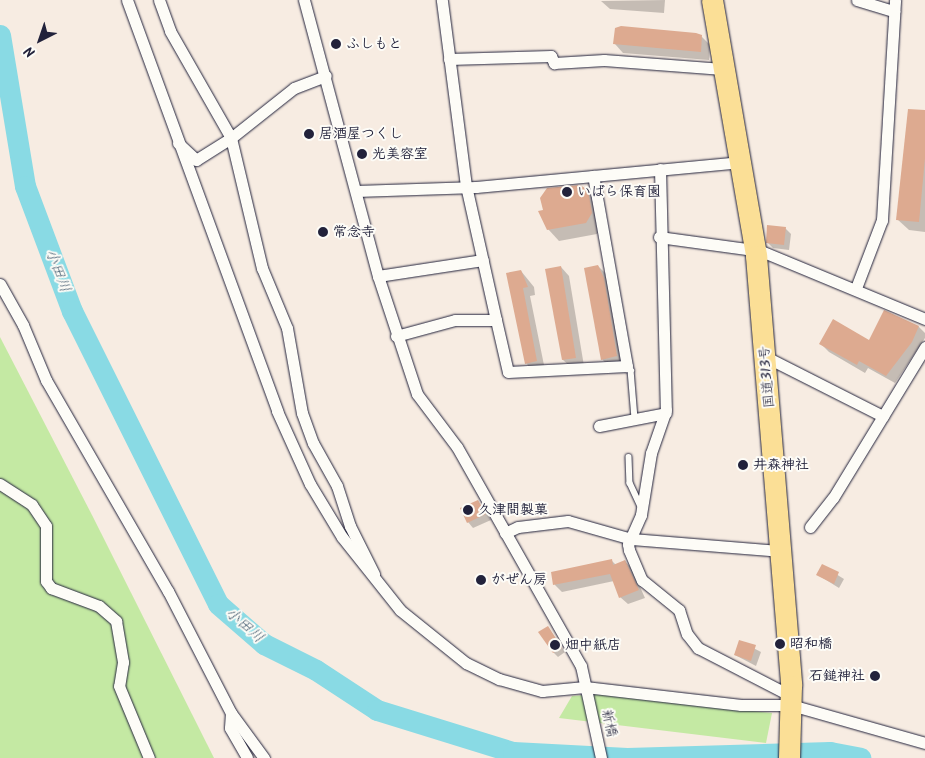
<!DOCTYPE html>
<html>
<head>
<meta charset="utf-8">
<style>
  body { margin:0 }
  #map { position:relative; width:925px; height:758px; overflow:hidden; background:#f7ece2; font-family:Kalam,"Klee One",sans-serif }
  div>[style] { position:absolute }
  [style*='--x'] { left:calc(var(--x)*1px); top:calc(var(--y)*1px); width:calc(var(--w)*1px); rotate:calc(var(--a)*1deg) }
  .green>* { inset:0; background:#c4e9a3 }
  .shadow>* { inset:0; background:#0003 }
  .river>* { height:21px; margin:-10.5px; padding:0 10.5px; transform-origin:10.5px; border-radius:10.5px; background:#89dae4 }
  .building>* { inset:0; background:#ddaa90 }
  .roads { filter:drop-shadow(0 0 1px #22223b) drop-shadow(0 0 1px #22223b) }
  .lane>* { height:5.5px; margin:-2.75px; padding:0 2.75px; transform-origin:2.75px; border-radius:2.75px; background:#fdfcf7 }
  .street>* { height:11px; margin:-5.5px; padding:0 5.5px; transform-origin:5.5px; border-radius:5.5px; background:#fdfcf7 }
  .highway>* { height:21px; margin:-10.5px; padding:0 10.5px; transform-origin:10.5px; border-radius:10.5px; background:#fbdf96 }
  .dots>* { width:14px; height:14px; translate:-50% -50%; box-sizing:border-box; border:2px solid #fdfcf7; border-radius:50% }
  span { translate:-50% -50%; white-space:nowrap; text-align:center; line-height:1.15; -webkit-text-stroke:4px #fdfcf7; paint-order:stroke }
  .poi-label { font-size:14px; color:#22223b; font-weight:700 }
  .left { translate:0 -50%; text-align:left }
  .right { translate:-100% -50%; text-align:right }
  .street-label { font-size:14px; color:#22223b }
  .water-label { font-size:15px; color:#41596e; font-style:italic }
  .north { position:absolute; left:15px; top:15px; width:50px; height:50px; -webkit-text-stroke:4px #fdfcf7; paint-order:stroke; rotate:221deg; font-size:14px; font-weight:700; line-height:20px; text-align:center; color:#22223b }
  .north::after { content:''; display:block; margin:auto; width:18px; height:22px; background:#22223b; clip-path:polygon(50% 0,100% 100%,50% 72%,0 100%) }
</style>
</head>
<body>
<div id="map">
  <div class="green">
    <i style="clip-path:polygon(0 337px,93px 517px,214px 758px,0 758px)"></i>
    <i style="clip-path:polygon(597px 694px,772px 713px,766px 743px,559px 718px,572px 696px)"></i>
  </div>
  <div class="shadow">
    <i style="clip-path:polygon(665px 0,664px 13px,610px 9px,601px 1px)"></i>
    <i style="clip-path:polygon(702px 37px,710px 45px,709px 60px,623px 53px,615px 44px)"></i>
    <i style="clip-path:polygon(925px 112px,925px 232px,909px 230px,897px 219px)"></i>
    <i style="clip-path:polygon(587px 191px,599px 203px,603px 225px,597px 234px,559px 241px,548px 229px,544px 211px)"></i>
    <i style="clip-path:polygon(785px 228px,791px 234px,789px 250px,773px 248px,768px 243px)"></i>
    <i style="clip-path:polygon(598px 266px,607px 275px,625px 365px,610px 368px,602px 359px)"></i>
    <i style="clip-path:polygon(561px 267px,569px 276px,584px 366px,572px 368px,563px 360px,546px 270px)"></i>
    <i style="clip-path:polygon(521px 271px,534px 287px,535px 295px,530px 296px,545px 370px,534px 372px,526px 363px)"></i>
    <i style="clip-path:polygon(884px 312px,919px 327px,925px 333px,925px 338px,895px 383px,868px 368px,865px 373px,829px 352px,821px 344px,870px 342px)"></i>
    <i style="clip-path:polygon(478px 502px,491px 520px,473px 528px,468px 522px)"></i>
    <i style="clip-path:polygon(612px 561px,616px 565px,625px 561px,632px 569px,645px 598px,628px 604px,620px 597px,614px 581px,562px 592px,555px 585px,552px 573px)"></i>
    <i style="clip-path:polygon(823px 566px,844px 579px,839px 588px,818px 575px)"></i>
    <i style="clip-path:polygon(548px 627px,565px 652px,558px 657px,554px 653px)"></i>
    <i style="clip-path:polygon(740px 641px,761px 652px,756px 666px,735px 655px)"></i>
  </div>
  <div class="river">
    <i style="--x:0;--y:35;--w:153;--a:80.6"></i>
    <i style="--x:25;--y:186;--w:134;--a:69.4"></i>
    <i style="--x:72;--y:311;--w:327;--a:63.5"></i>
    <i style="--x:218;--y:604;--w:61;--a:41"></i>
    <i style="--x:264;--y:644;--w:58;--a:26.6"></i>
    <i style="--x:316;--y:670;--w:73;--a:33.3"></i>
    <i style="--x:377;--y:710;--w:142;--a:17.2"></i>
    <i style="--x:513;--y:752;--w:114;--a:3"></i>
    <i style="--x:627;--y:758;--w:203;--a:-1.7"></i>
    <i style="--x:830;--y:752;--w:31;--a:11"></i>
  </div>
  <div class="building">
    <i style="clip-path:polygon(621px 26px,696px 33px,702px 35px,701px 52px,613px 44px,615px 28px)"></i>
    <i style="clip-path:polygon(908px 109px,925px 110px,925px 158px,919px 222px,896px 220px)"></i>
    <i style="clip-path:polygon(580px 185px,588px 190px,592px 213px,586px 223px,547px 230px,538px 211px,543px 210px,540px 198px,547px 188px)"></i>
    <i style="clip-path:polygon(767px 225px,786px 227px,784px 245px,766px 243px)"></i>
    <i style="clip-path:polygon(598px 265px,604px 278px,617px 356px,601px 360px,584px 268px)"></i>
    <i style="clip-path:polygon(561px 266px,576px 358px,562px 360px,545px 269px)"></i>
    <i style="clip-path:polygon(521px 270px,528px 287px,523px 288px,537px 361px,525px 364px,506px 273px)"></i>
    <i style="clip-path:polygon(884px 310px,919px 326px,912px 342px,886px 376px,859px 361px,857px 365px,819px 344px,833px 319px,869px 340px)"></i>
    <i style="clip-path:polygon(478px 500px,486px 514px,467px 523px,460px 508px)"></i>
    <i style="clip-path:polygon(612px 559px,613px 565px,625px 560px,639px 590px,619px 598px,610px 574px,553px 585px,551px 572px)"></i>
    <i style="clip-path:polygon(822px 564px,839px 572px,834px 584px,816px 575px)"></i>
    <i style="clip-path:polygon(548px 626px,562px 648px,553px 653px,538px 632px)"></i>
    <i style="clip-path:polygon(739px 640px,756px 645px,751px 661px,734px 655px)"></i>
  </div>
  <div class="roads">
    <div class="lane">
      <i style="--x:627;--y:366;--w:6;--a:45"></i>
      <i style="--x:631;--y:370;--w:49;--a:85.3"></i>
      <i style="--x:629;--y:457;--w:26;--a:88"></i>
      <i style="--x:630;--y:483;--w:26;--a:65"></i>
    </div>
    <div class="street">
      <i style="--x:127;--y:0;--w:438;--a:69.9"></i>
      <i style="--x:277;--y:411;--w:80;--a:65.7"></i>
      <i style="--x:310;--y:484;--w:62;--a:58.9"></i>
      <i style="--x:342;--y:537;--w:93;--a:51.5"></i>
      <i style="--x:400;--y:610;--w:85;--a:38.8"></i>
      <i style="--x:466;--y:663;--w:37;--a:26"></i>
      <i style="--x:499;--y:679;--w:45;--a:15.6"></i>
      <i style="--x:542;--y:691;--w:43;--a:-5.3"></i>
      <i style="--x:585;--y:687;--w:157;--a:6.6"></i>
      <i style="--x:741;--y:705;--w:50;--a:0"></i>
      <i style="--x:791;--y:705;--w:139;--a:15.8"></i>
      <i style="--x:159;--y:0;--w:33;--a:70"></i>
      <i style="--x:170;--y:31;--w:123;--a:60.3"></i>
      <i style="--x:231;--y:138;--w:134;--a:76.6"></i>
      <i style="--x:262;--y:268;--w:65;--a:67.4"></i>
      <i style="--x:287;--y:328;--w:86;--a:80"></i>
      <i style="--x:302;--y:413;--w:32;--a:70"></i>
      <i style="--x:313;--y:443;--w:49;--a:60.8"></i>
      <i style="--x:337;--y:486;--w:42;--a:72"></i>
      <i style="--x:350;--y:526;--w:54;--a:63.4"></i>
      <i style="--x:304;--y:0;--w:286;--a:75"></i>
      <i style="--x:378;--y:276;--w:124;--a:71.7"></i>
      <i style="--x:417;--y:394;--w:66;--a:53"></i>
      <i style="--x:457;--y:447;--w:252;--a:60.5"></i>
      <i style="--x:581;--y:666;--w:94;--a:77.7"></i>
      <i style="--x:857;--y:0;--w:39;--a:17"></i>
      <i style="--x:449;--y:59;--w:102;--a:-1.7"></i>
      <i style="--x:551;--y:56;--w:8;--a:67"></i>
      <i style="--x:554;--y:63;--w:50;--a:-3.4"></i>
      <i style="--x:604;--y:60;--w:119;--a:4.3"></i>
      <i style="--x:178;--y:143;--w:25;--a:43"></i>
      <i style="--x:196;--y:160;--w:41;--a:-32.2"></i>
      <i style="--x:231;--y:138;--w:80;--a:-38.4"></i>
      <i style="--x:294;--y:88;--w:34;--a:-21"></i>
      <i style="--x:660;--y:169;--w:241;--a:88.6"></i>
      <i style="--x:666;--y:410;--w:46;--a:109.2"></i>
      <i style="--x:651;--y:453;--w:63;--a:99.2"></i>
      <i style="--x:641;--y:515;--w:32;--a:114"></i>
      <i style="--x:628;--y:544;--w:6;--a:81"></i>
      <i style="--x:629;--y:550;--w:33;--a:67"></i>
      <i style="--x:642;--y:580;--w:48;--a:39"></i>
      <i style="--x:679;--y:610;--w:25;--a:72"></i>
      <i style="--x:687;--y:634;--w:18;--a:52"></i>
      <i style="--x:698;--y:648;--w:105;--a:27.3"></i>
      <i style="--x:356;--y:191;--w:120;--a:-1.9"></i>
      <i style="--x:476;--y:187;--w:264;--a:-5.4"></i>
      <i style="--x:659;--y:237;--w:103;--a:7.8"></i>
      <i style="--x:761;--y:251;--w:178;--a:22.5"></i>
      <i style="--x:378;--y:276;--w:106;--a:-8.7"></i>
      <i style="--x:0;--y:284;--w:47;--a:60.7"></i>
      <i style="--x:23;--y:325;--w:60;--a:67.3"></i>
      <i style="--x:46;--y:380;--w:244;--a:60"></i>
      <i style="--x:168;--y:591;--w:137;--a:62.7"></i>
      <i style="--x:231;--y:713;--w:56;--a:53.7"></i>
      <i style="--x:856;--y:288;--w:73;--a:-69.1"></i>
      <i style="--x:882;--y:220;--w:220;--a:-86.6"></i>
      <i style="--x:496;--y:320;--w:53;--a:77"></i>
      <i style="--x:508;--y:372;--w:119;--a:-2.9"></i>
      <i style="--x:627;--y:366;--w:193;--a:-100.1"></i>
      <i style="--x:396;--y:336;--w:61;--a:-15.2"></i>
      <i style="--x:455;--y:320;--w:41;--a:0"></i>
      <i style="--x:496;--y:320;--w:137;--a:-102.6"></i>
      <i style="--x:466;--y:186;--w:188;--a:-97.4"></i>
      <i style="--x:766;--y:357;--w:131;--a:26.8"></i>
      <i style="--x:599;--y:426;--w:68;--a:-11"></i>
      <i style="--x:0;--y:484;--w:38;--a:33"></i>
      <i style="--x:32;--y:505;--w:25;--a:56"></i>
      <i style="--x:46;--y:526;--w:55;--a:90"></i>
      <i style="--x:46;--y:581;--w:9;--a:54"></i>
      <i style="--x:51;--y:588;--w:51;--a:20.6"></i>
      <i style="--x:99;--y:606;--w:23;--a:41"></i>
      <i style="--x:116;--y:621;--w:42;--a:80.3"></i>
      <i style="--x:123;--y:662;--w:24;--a:99"></i>
      <i style="--x:119;--y:686;--w:78;--a:67.4"></i>
      <i style="--x:810;--y:527;--w:37;--a:-52"></i>
      <i style="--x:833;--y:498;--w:177;--a:-58.6"></i>
      <i style="--x:505;--y:533;--w:14;--a:-25"></i>
      <i style="--x:518;--y:527;--w:50;--a:-6.8"></i>
      <i style="--x:568;--y:521;--w:66;--a:15.9"></i>
      <i style="--x:631;--y:539;--w:149;--a:4.6"></i>
      <i style="--x:231;--y:713;--w:15;--a:94"></i>
      <i style="--x:230;--y:728;--w:34;--a:60"></i>
    </div>
    <div class="highway">
      <i style="--x:712;--y:0;--w:260;--a:80.2"></i>
      <i style="--x:756;--y:256;--w:431;--a:85.3"></i>
      <i style="--x:791;--y:686;--w:72;--a:91.6"></i>
    </div>
  </div>
  <div class="dots">
    <i style="left:336px;top:44px;background:#22223b"></i>
    <i style="left:309px;top:134px;background:#22223b"></i>
    <i style="left:362px;top:154px;background:#22223b"></i>
    <i style="left:567px;top:192px;background:#22223b"></i>
    <i style="left:323px;top:232px;background:#22223b"></i>
    <i style="left:743px;top:465px;background:#22223b"></i>
    <i style="left:468px;top:510px;background:#22223b"></i>
    <i style="left:481px;top:580px;background:#22223b"></i>
    <i style="left:780px;top:644px;background:#22223b"></i>
    <i style="left:555px;top:645px;background:#22223b"></i>
    <i style="left:875px;top:676px;background:#22223b"></i>
  </div>
  <div class="poi-label">
    <span class="left" style="left:346px;top:44px">ふしもと</span>
    <span class="left" style="left:319px;top:134px">居酒屋つくし</span>
    <span class="left" style="left:372px;top:154px">光美容室</span>
    <span class="left" style="left:577px;top:192px">いばら保育園</span>
    <span class="left" style="left:333px;top:232px">常念寺</span>
    <span class="left" style="left:753px;top:465px">井森神社</span>
    <span class="left" style="left:478px;top:510px">久津間製菓</span>
    <span class="left" style="left:491px;top:580px">がぜん房</span>
    <span class="left" style="left:790px;top:644px">昭和橋</span>
    <span class="left" style="left:565px;top:645px">畑中紙店</span>
    <span class="right" style="left:865px;top:676px">石鎚神社</span>
  </div>
  <div class="street-label">
    <span style="left:767px;top:377px;rotate:-95deg">国道313号</span>
    <span style="left:609px;top:723px;rotate:78deg">新橋</span>
  </div>
  <div class="water-label">
    <span style="left:57px;top:271px;rotate:69deg">小田川</span>
    <span style="left:244px;top:626px;rotate:41deg">小田川</span>
  </div>
  <div class="north">N</div>
</div>
</body>
</html>
